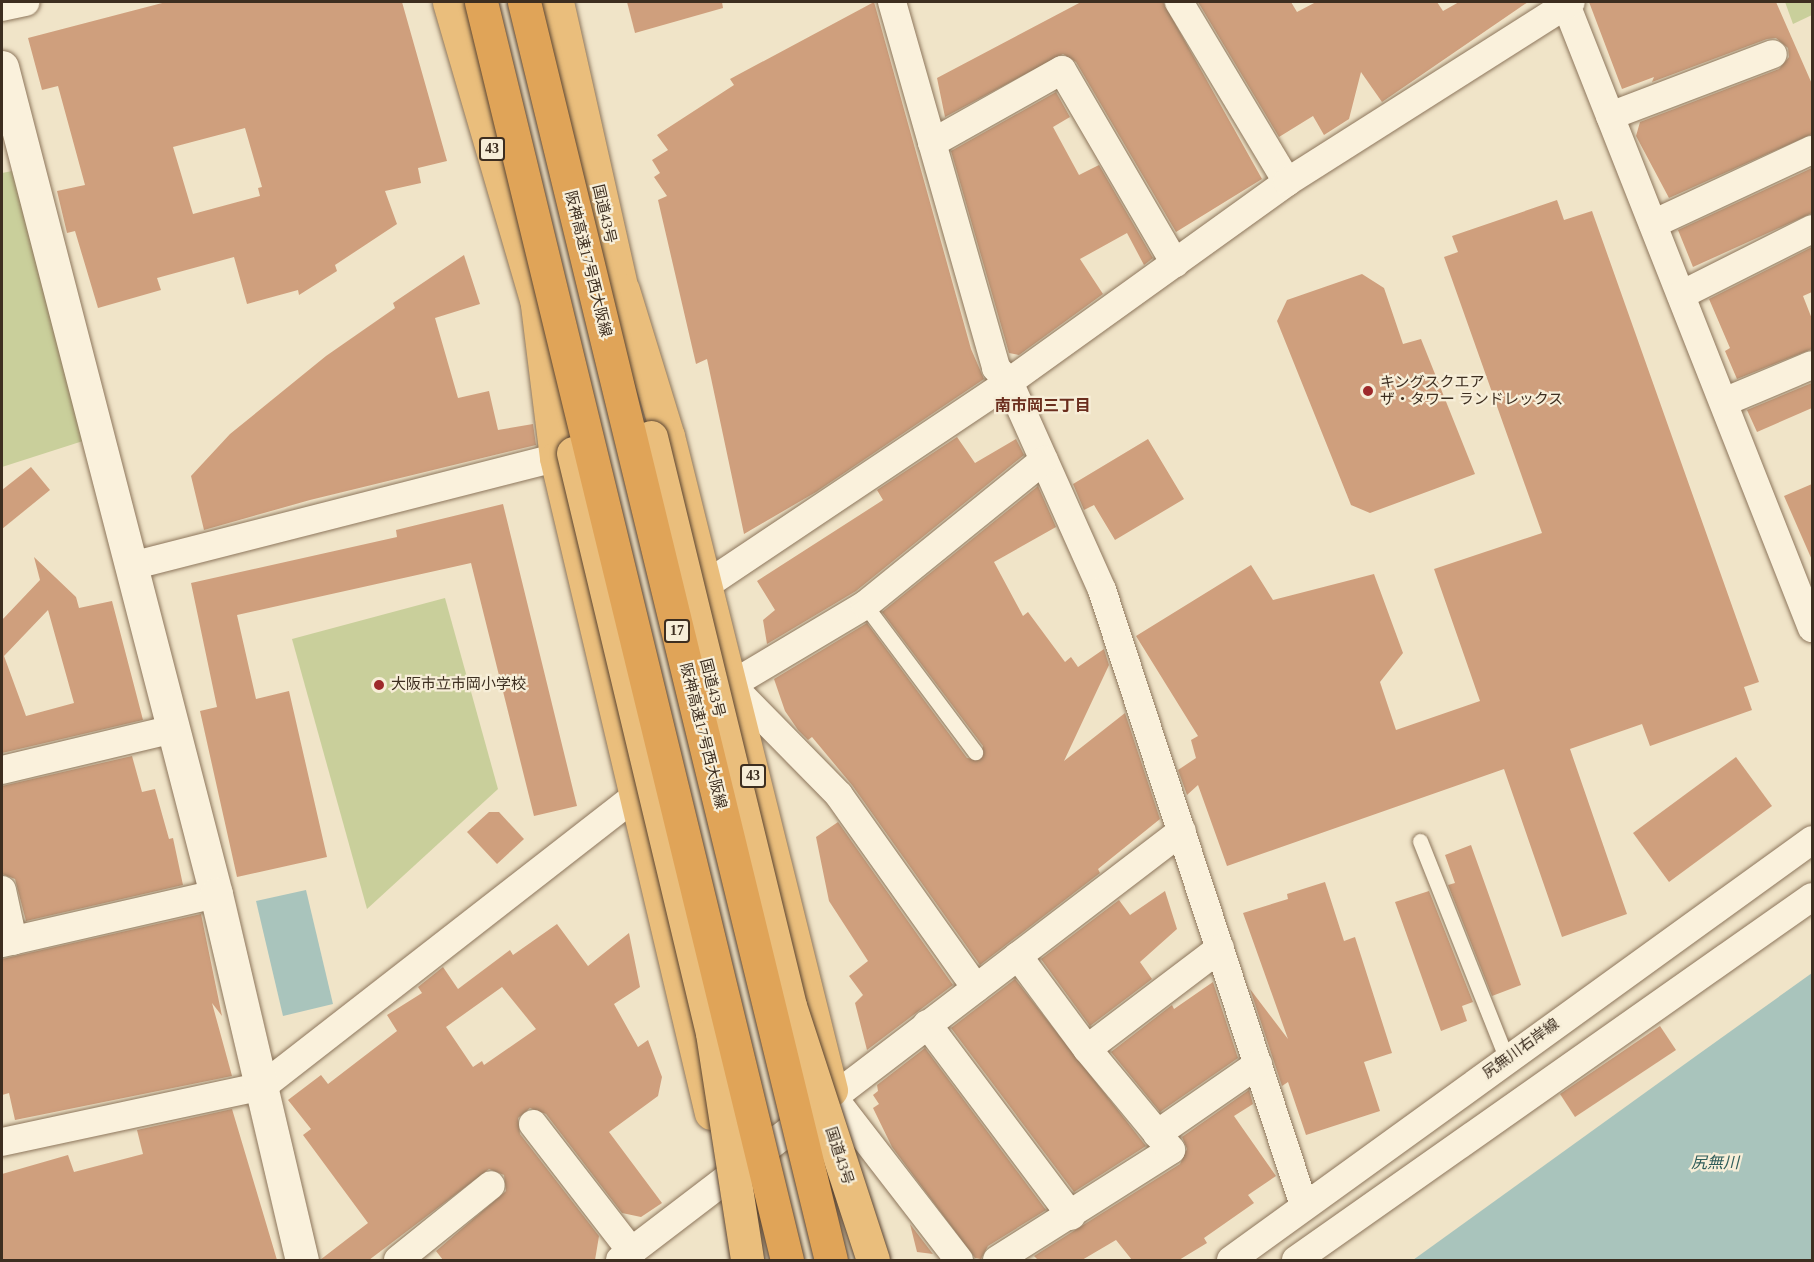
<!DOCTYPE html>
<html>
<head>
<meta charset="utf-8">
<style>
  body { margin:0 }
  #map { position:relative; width:1814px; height:1262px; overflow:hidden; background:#f0e4c8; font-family:"Times New Roman","Noto Sans JP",serif }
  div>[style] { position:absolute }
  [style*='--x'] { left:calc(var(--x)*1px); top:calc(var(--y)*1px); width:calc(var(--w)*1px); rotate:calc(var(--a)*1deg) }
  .green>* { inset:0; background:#c9cf9b }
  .water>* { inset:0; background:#a9c4bc }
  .building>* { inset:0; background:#cf9f7d }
  .roads { filter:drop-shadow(0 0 2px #8d765c) drop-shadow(0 0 2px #8d765c) }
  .service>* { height:15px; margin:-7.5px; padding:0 7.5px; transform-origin:7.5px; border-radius:7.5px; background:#faf1dc }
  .minor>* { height:28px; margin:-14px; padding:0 14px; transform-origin:14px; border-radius:14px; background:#faf1dc }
  .tertiary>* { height:33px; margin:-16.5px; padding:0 16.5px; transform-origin:16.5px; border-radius:16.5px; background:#faf1dc }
  .trunk>* { height:33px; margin:-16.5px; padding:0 16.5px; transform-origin:16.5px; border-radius:16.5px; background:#eabe7c }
  .bridges { filter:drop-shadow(0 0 2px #5b4430) drop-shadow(0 0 2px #5b4430) }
  .trunk-bridge>* { height:33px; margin:-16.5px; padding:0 16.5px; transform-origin:16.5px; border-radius:16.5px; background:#eabe7c }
  .motorway-bridge>* { height:33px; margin:-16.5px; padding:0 16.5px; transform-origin:16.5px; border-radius:16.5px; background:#e0a458 }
  .dots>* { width:16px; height:16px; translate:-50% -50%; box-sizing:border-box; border:3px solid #f7eed8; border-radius:50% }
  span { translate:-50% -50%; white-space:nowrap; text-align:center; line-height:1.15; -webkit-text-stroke:4.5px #f7eed8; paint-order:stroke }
  .shield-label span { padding:2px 4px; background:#f7eed8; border:2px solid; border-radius:4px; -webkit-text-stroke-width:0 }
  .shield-label { font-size:14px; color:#3d2e20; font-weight:700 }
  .street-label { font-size:15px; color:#3d2e20 }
  .poi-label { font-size:15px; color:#3d2e20 }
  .left { translate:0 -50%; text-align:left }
  .neighbourhood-label { font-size:16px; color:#6b2e1e; font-weight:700 }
  .water-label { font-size:16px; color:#2f5d5a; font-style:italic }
  .frame { position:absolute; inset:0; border:3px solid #3d2e20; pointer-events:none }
</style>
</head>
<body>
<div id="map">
  <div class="green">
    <i style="clip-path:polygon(1785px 2px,1812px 2px,1812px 15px,1793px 24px)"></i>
    <i style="clip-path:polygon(12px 171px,83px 441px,2px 467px,2px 173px)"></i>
    <i style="clip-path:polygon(445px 598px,498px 789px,367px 909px,292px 639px)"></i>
  </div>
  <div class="water">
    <i style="clip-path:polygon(306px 890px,333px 1004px,283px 1016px,256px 901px)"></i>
    <i style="clip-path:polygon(1812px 973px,1812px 1260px,1413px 1260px,1696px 1056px)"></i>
  </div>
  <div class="building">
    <i style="clip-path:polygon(evenodd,166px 2px,402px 2px,447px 161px,418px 168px,421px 183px,385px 191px,397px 224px,335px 265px,337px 271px,299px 295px,298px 290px,247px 304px,234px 257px,157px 278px,161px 290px,98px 308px,75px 231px,67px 233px,57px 191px,85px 185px,58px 86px,42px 90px,28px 38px,166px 2px,245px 128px,262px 187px,258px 188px,260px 196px,193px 214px,173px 147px,245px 128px)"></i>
    <i style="clip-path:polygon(627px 2px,722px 2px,723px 8px,635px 33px)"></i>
    <i style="clip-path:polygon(874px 2px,971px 349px,984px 379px,816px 492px,744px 534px,707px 359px,696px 364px,658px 200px,667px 196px,654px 177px,660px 173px,652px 160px,668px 150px,657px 135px,734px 85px,730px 79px)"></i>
    <i style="clip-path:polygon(1081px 2px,1163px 2px,1262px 179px,1176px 232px,1076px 62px,1063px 54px,945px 117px,937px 78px)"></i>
    <i style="clip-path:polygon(1198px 2px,1291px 2px,1297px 12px,1316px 2px,1437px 2px,1443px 11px,1459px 2px,1528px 2px,1382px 102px,1361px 72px,1349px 119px,1324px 135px,1313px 116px,1279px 137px)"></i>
    <i style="clip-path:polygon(1589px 2px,1776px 2px,1812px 84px,1812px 134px,1669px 198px,1636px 136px,1640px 122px,1779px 69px,1789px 57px,1788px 48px,1776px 38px,1767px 39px,1652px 82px,1654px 77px,1622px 89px)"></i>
    <i style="clip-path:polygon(1056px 92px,1070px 117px,1053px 127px,1079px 175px,1099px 165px,1153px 258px,1144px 265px,1127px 233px,1080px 259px,1103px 294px,1019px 355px,1009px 353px,951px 151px)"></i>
    <i style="clip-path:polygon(1812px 168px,1812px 213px,1693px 267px,1678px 230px)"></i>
    <i style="clip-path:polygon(1557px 200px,1564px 220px,1592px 211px,1759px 682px,1744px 687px,1752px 710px,1650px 746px,1642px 724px,1570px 749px,1627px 914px,1562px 937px,1504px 769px,1227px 866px,1198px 785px,1187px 795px,1178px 770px,1196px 758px,1191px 740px,1198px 736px,1136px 636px,1251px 565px,1273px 600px,1374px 574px,1403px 653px,1380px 682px,1396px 730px,1480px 701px,1434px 569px,1542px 533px,1444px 257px,1458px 252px,1452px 236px)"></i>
    <i style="clip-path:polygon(1812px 247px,1812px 292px,1803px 296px,1812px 319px,1812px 349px,1737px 379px,1725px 351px,1730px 348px,1709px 299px)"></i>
    <i style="clip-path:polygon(464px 255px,480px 304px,435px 318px,458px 398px,489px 391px,498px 430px,533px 424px,536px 445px,310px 500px,204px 530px,191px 476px,230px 434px,326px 356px,395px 308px,393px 303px)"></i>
    <i style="clip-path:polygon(1362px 274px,1384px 288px,1403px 344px,1421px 339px,1475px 474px,1370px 513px,1351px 505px,1277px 321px,1287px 300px)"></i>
    <i style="clip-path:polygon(1812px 383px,1812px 408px,1757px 432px,1747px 410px)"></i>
    <i style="clip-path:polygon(957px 437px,975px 463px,1016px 439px,1024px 455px,856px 591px,767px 644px,763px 620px,775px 610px,757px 581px,883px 500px,877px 490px)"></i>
    <i style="clip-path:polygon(1148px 439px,1184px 499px,1115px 540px,1094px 505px,1084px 510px,1073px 484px)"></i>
    <i style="clip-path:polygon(31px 467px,50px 490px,2px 529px,2px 490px)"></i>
    <i style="clip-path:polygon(1812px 484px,1812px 560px,1784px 496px)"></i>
    <i style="clip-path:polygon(1038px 486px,1056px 527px,994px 562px,1023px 616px,1028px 612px,1065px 662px,1071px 657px,1078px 667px,1104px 649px,1109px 665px,1064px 761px,1125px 713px,1160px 819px,1098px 869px,1100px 873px,980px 965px,852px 785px,812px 737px,808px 740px,798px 730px,785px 711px,774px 679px,867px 623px,967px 758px,980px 760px,983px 746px,882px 612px)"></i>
    <i style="clip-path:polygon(503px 504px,577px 806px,534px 816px,471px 563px,237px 615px,256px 699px,289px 691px,327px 857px,237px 877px,200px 711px,217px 707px,191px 583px,397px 537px,396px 530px)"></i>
    <i style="clip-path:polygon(evenodd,34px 557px,76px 597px,79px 608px,112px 601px,143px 720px,2px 753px,2px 620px,40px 580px,34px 557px,48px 610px,74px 703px,26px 716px,4px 656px,48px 610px)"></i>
    <i style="clip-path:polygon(132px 756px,142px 792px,155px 789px,169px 839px,173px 838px,183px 885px,26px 921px,15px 879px,2px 874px,2px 786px)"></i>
    <i style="clip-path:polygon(1736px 757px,1772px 806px,1669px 882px,1633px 833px)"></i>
    <i style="clip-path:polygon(489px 812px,499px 812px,524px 839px,497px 864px,467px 832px)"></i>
    <i style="clip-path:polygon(838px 822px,953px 985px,867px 1050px,855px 1003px,863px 995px,849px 976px,868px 961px,829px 901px,816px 837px)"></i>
    <i style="clip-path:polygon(1471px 845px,1521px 985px,1492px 996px,1448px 885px,1455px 883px,1445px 855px)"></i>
    <i style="clip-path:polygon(1325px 882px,1344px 941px,1355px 937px,1392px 1053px,1364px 1062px,1380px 1111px,1306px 1135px,1288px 1082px,1282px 1086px,1250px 989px,1288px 1039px,1243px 913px,1288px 899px,1287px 894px)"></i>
    <i style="clip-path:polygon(1165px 891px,1177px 929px,1140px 962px,1152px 979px,1090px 1026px,1041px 959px,1119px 900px,1130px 915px)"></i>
    <i style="clip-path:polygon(1429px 891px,1473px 1002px,1462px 1006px,1467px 1021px,1441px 1031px,1395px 902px)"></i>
    <i style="clip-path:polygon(201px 914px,222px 1016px,212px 1003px,232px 1076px,15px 1120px,9px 1093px,2px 1095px,2px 959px)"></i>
    <i style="clip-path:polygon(evenodd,557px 924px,588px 966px,629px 933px,640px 987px,614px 1004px,638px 1047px,648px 1040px,662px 1077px,658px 1096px,609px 1132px,662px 1203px,641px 1217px,622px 1213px,546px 1114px,530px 1108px,518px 1118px,520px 1134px,599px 1236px,595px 1260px,443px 1260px,436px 1251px,506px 1191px,504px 1175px,489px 1169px,369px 1260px,320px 1260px,368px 1223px,303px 1135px,311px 1129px,288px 1100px,321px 1075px,328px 1084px,397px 1031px,387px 1015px,422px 993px,418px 987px,443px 967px,458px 989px,510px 950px,513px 955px,557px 924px,502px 987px,536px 1029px,484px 1065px,482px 1061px,473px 1067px,446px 1027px,502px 987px)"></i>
    <i style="clip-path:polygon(1015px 979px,1146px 1146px,1074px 1192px,951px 1028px)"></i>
    <i style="clip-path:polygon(1213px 982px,1238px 1058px,1160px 1112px,1111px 1052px,1172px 1005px,1174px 1009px)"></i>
    <i style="clip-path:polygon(1660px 1026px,1676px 1050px,1575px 1117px,1560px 1094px)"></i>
    <i style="clip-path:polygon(925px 1048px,1046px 1210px,988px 1246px,981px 1259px,975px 1258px,892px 1147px,873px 1108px,879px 1104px,873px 1095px,878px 1091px,877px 1085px)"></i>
    <i style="clip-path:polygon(1249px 1090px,1253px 1104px,1234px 1116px,1276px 1176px,1248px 1195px,1254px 1203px,1204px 1238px,1207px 1243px,1179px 1260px,1132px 1260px,1116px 1240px,1082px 1260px,1038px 1260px,1034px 1256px,1180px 1164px,1187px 1149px,1182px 1137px)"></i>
    <i style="clip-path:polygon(232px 1109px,277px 1260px,2px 1260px,2px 1174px,68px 1155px,74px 1172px,143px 1154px,137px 1130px)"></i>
    <i style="clip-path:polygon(910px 1224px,933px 1254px,917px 1252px)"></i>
  </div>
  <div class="roads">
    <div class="service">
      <i style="--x:865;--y:605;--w:184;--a:53.2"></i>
      <i style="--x:1420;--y:841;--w:236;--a:68.3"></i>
    </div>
    <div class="minor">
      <i style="--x:892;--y:2;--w:380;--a:74.1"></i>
      <i style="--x:996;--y:368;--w:19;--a:47"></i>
      <i style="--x:1009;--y:382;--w:228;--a:65.9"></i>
      <i style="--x:1102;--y:590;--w:648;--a:71.84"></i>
      <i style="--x:1179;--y:2;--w:210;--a:59"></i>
      <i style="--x:1565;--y:2;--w:673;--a:68.47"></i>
      <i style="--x:2;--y:7;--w:24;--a:-12"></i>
      <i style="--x:1610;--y:116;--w:174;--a:-20.8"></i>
      <i style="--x:932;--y:143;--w:149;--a:-29.3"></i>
      <i style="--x:1062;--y:70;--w:224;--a:59.7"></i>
      <i style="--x:1653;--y:224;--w:175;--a:-25"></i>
      <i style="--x:1681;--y:295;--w:147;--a:-26.7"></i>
      <i style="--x:1724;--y:402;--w:95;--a:-22.8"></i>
      <i style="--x:131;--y:566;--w:439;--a:-14.3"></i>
      <i style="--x:706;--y:585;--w:365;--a:-33.8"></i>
      <i style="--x:1009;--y:382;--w:342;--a:-35.7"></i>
      <i style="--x:1287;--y:182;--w:336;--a:-32.4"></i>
      <i style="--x:2;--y:770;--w:177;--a:-13.4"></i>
      <i style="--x:2;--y:890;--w:52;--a:77.8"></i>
      <i style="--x:2;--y:943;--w:220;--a:-12.9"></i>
      <i style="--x:976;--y:988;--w:237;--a:-125.4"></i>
      <i style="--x:839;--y:795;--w:154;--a:-134.5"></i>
      <i style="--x:731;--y:685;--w:156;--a:-30.8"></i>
      <i style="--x:865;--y:605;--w:230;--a:-39"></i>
      <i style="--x:927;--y:1024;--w:240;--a:53.1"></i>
      <i style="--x:1087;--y:1049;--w:167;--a:-37.2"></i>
      <i style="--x:833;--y:1097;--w:206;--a:52.3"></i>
      <i style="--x:533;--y:1124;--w:162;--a:52.3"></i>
      <i style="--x:1157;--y:1134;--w:123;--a:-34.7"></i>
      <i style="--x:2;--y:1142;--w:267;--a:-12.1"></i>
      <i style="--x:263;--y:1086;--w:474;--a:-37.9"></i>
      <i style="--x:398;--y:1260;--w:119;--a:-38.9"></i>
      <i style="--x:620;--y:1260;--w:707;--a:-37.36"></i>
      <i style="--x:997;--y:1260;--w:206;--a:-32.3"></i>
      <i style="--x:1171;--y:1150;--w:131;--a:-129.7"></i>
      <i style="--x:1087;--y:1049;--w:116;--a:-126.6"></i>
      <i style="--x:1231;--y:1260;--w:717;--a:-35.86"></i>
      <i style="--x:1296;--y:1260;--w:631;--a:-35.13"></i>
    </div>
    <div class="tertiary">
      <i style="--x:2;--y:67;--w:854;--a:75.49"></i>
      <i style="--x:216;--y:894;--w:376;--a:76.8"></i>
    </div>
    <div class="trunk">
      <i style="--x:449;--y:2;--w:328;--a:73.7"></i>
      <i style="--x:557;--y:2;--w:318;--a:77.3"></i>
      <i style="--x:623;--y:290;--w:153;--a:72.9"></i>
      <i style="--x:668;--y:436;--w:674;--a:76"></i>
      <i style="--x:536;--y:297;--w:162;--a:82.9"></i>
      <i style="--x:556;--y:458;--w:673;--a:76.69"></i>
    </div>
  </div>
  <div class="bridges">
    <div class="trunk-bridge">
      <i style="--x:651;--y:437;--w:586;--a:76.27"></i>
      <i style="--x:790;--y:1006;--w:267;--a:71.9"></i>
      <i style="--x:573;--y:453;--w:596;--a:76.52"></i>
      <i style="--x:712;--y:1033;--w:230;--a:81.2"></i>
    </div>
    <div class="motorway-bridge">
      <i style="--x:481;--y:2;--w:1295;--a:76.33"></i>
      <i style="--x:524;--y:2;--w:1295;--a:76.29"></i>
    </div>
  </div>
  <div class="dots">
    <i style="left:1368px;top:391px;background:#9e2a2b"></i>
    <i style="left:379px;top:685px;background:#9e2a2b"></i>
  </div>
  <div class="shield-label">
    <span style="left:492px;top:149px">43</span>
    <span style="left:677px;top:631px">17</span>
    <span style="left:753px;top:776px">43</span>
  </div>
  <div class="street-label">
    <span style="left:604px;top:214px;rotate:77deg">国道43号</span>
    <span style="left:588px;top:264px;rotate:76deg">阪神高速17号西大阪線</span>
    <span style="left:712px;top:688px;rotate:76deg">国道43号</span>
    <span style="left:703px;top:736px;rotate:76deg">阪神高速17号西大阪線</span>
    <span style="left:1521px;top:1049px;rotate:-36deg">尻無川右岸線</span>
    <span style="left:839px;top:1156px;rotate:72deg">国道43号</span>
  </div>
  <div class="poi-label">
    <span class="left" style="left:1380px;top:391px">キングスクエア<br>ザ・タワー ランドレックス</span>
    <span class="left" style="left:391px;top:685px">大阪市立市岡小学校</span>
  </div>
  <div class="neighbourhood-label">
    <span style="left:1043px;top:406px">南市岡三丁目</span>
  </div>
  <div class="water-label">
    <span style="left:1715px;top:1163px">尻無川</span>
  </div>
  <div class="frame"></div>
</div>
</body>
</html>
